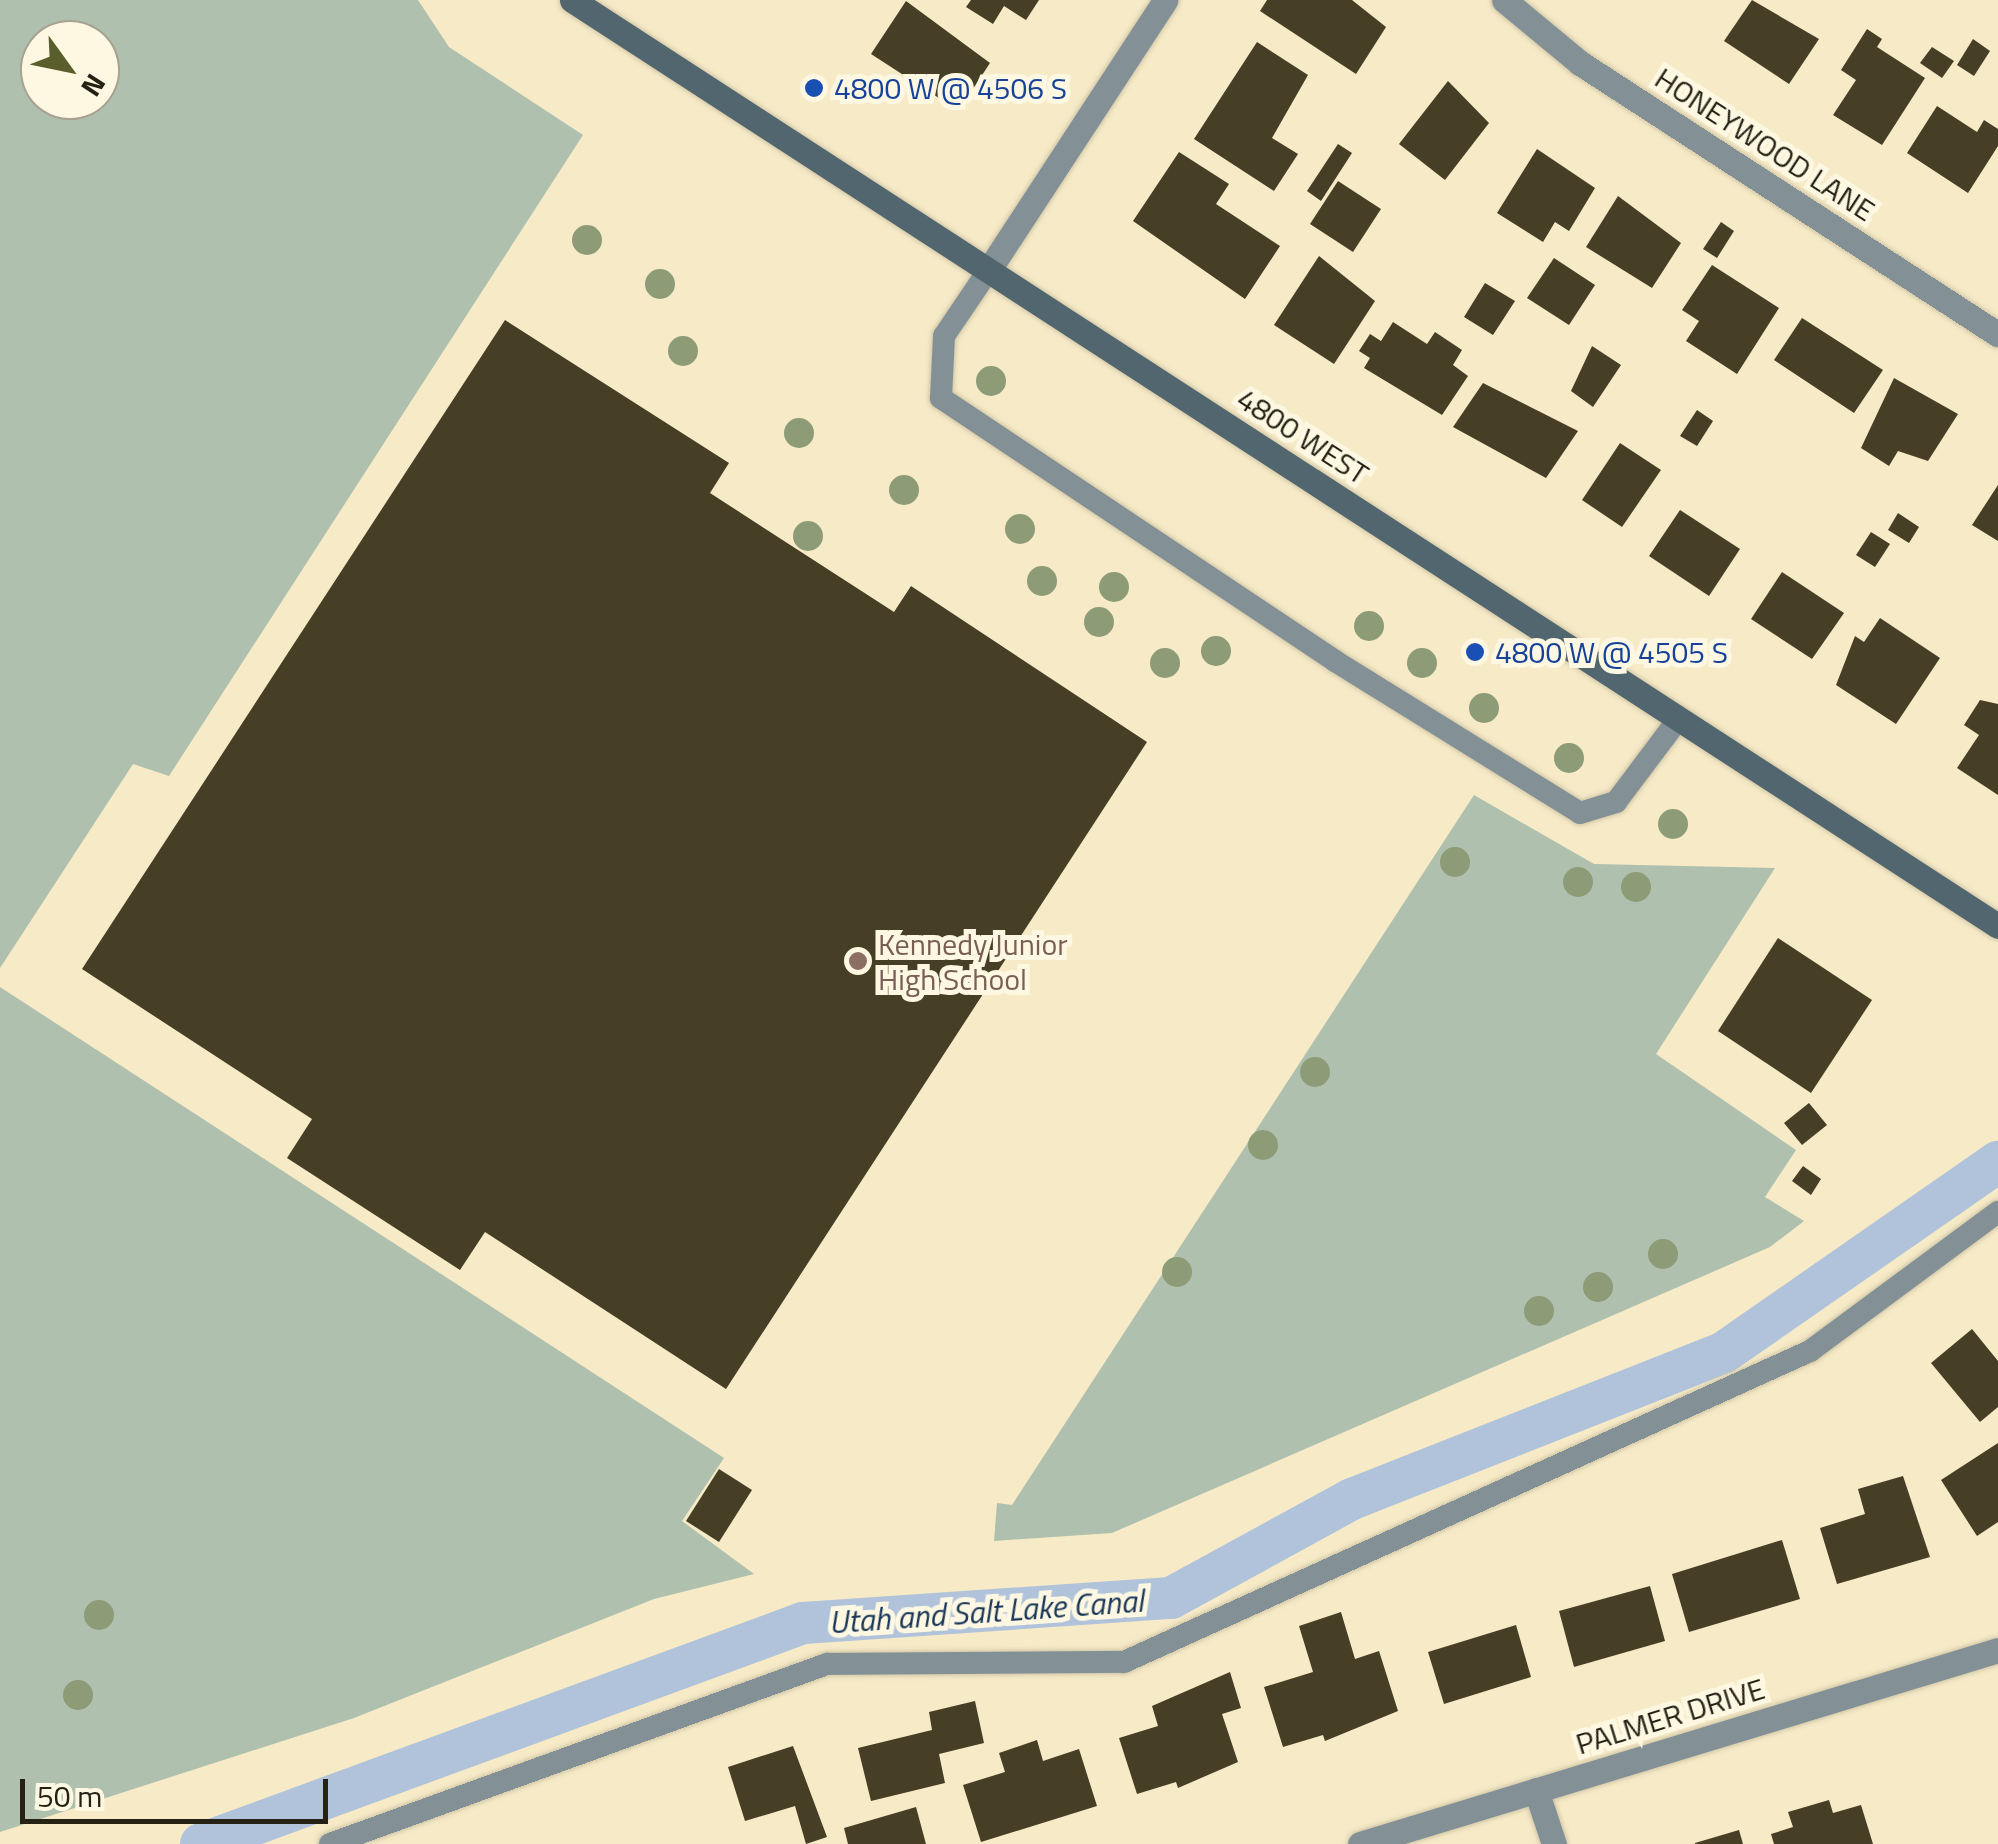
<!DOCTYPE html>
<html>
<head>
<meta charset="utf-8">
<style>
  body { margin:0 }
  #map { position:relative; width:1998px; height:1844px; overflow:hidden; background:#f6eac7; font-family:"Titillium Web",sans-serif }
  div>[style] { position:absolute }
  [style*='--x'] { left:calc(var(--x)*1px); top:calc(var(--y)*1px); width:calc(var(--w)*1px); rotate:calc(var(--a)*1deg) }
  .green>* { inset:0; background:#afc0ae }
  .canal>* { height:42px; margin:-21px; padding:0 21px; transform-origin:21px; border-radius:21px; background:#b0c3db }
  .building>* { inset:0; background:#463e25 }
  .roads { filter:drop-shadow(0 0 2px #d0c6a7) drop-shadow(0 0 2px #d0c6a7) }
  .lane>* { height:22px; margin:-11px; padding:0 11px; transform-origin:11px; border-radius:11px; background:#839197 }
  .street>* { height:25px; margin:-12.5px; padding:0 12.5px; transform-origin:12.5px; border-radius:12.5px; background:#839197 }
  .secondary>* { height:25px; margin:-12.5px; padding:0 12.5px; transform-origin:12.5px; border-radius:12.5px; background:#52666f }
  .trees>* { width:30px; height:30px; margin:-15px; border-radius:50%; background:#8d9b77 }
  .dots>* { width:28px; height:28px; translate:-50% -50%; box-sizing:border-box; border:5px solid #fef8e3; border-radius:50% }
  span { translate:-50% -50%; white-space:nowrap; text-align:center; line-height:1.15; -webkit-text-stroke:10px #fef8e3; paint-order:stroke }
  .transit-label { font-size:30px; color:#164399 }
  .left { translate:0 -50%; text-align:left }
  .street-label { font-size:30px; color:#252114 }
  .education-label { font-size:30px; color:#785e54 }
  .water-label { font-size:32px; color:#193658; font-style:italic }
  .north { position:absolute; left:20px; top:20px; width:100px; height:100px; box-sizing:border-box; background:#fef8e3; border:2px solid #a7a290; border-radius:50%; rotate:123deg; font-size:28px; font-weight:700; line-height:40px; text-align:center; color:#252114 }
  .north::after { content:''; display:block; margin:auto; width:35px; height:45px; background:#5a5e2c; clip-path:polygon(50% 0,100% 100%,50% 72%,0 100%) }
  .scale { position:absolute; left:20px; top:1779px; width:308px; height:45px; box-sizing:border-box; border:5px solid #252114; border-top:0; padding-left:12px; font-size:30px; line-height:35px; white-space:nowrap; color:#252114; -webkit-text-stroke:8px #fef8e3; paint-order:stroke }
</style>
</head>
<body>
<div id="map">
  <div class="green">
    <i style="clip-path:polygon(evenodd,0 0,418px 0,449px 47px,583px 135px,169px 776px,133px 764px,0 968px,0 0,40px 40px,100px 40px,100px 100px,40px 100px,40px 40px)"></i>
    <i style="clip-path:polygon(1474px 795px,1594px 864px,1775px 868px,1656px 1054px,1796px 1150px,1765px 1197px,1804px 1221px,1770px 1247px,1112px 1533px,994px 1541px,997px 1503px,1012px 1505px)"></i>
    <i style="clip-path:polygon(0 987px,724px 1458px,682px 1521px,754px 1574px,654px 1599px,354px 1718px,0 1832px)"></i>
  </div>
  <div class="canal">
    <i style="--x:201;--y:1844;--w:641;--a:-20.16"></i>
    <i style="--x:803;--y:1623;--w:369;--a:-3.9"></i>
    <i style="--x:1171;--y:1598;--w:206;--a:-28.7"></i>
    <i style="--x:1352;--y:1499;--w:399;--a:-21.5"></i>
    <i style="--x:1723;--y:1353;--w:335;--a:-34.8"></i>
  </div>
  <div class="building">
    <i style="clip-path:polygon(971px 0,1039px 0,1026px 20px,1004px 6px,993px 24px,966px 7px)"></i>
    <i style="clip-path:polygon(1267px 0,1352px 0,1386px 27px,1356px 74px,1260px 11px)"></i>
    <i style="clip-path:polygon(1752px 0,1819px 39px,1789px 84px,1724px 41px)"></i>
    <i style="clip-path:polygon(906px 1px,990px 63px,963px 104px,947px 93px,942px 100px,871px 54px)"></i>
    <i style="clip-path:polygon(1867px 29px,1882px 39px,1877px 47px,1925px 78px,1882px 145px,1833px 115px,1856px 80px,1841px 70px)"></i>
    <i style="clip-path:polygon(1973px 39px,1990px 51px,1974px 76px,1957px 65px)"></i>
    <i style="clip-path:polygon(1257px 42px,1308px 75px,1272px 138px,1298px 154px,1274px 191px,1194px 139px)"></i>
    <i style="clip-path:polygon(1932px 47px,1954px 61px,1942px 78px,1920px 63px)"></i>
    <i style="clip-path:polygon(1448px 81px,1489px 123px,1445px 180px,1399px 144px)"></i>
    <i style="clip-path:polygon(1937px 106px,1977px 132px,1984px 120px,1998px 129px,1998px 146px,1968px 193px,1907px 153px)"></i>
    <i style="clip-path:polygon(1338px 144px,1352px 153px,1321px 201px,1307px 191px)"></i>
    <i style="clip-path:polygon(1537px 149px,1595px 188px,1569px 231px,1555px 222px,1543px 242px,1497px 213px)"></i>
    <i style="clip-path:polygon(1179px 152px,1229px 184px,1216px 204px,1280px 246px,1245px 299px,1133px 221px)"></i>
    <i style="clip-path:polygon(1338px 181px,1381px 209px,1353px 252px,1310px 224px)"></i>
    <i style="clip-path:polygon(1618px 196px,1681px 243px,1652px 288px,1586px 247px)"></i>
    <i style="clip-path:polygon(1721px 222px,1734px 231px,1717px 258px,1703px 249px)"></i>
    <i style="clip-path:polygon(1319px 256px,1375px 301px,1334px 364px,1274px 325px)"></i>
    <i style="clip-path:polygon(1554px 258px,1595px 285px,1569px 325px,1527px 298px)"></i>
    <i style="clip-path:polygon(1712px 265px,1779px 308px,1737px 374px,1686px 341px,1699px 321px,1682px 310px)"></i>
    <i style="clip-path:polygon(1485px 283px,1515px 301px,1493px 335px,1464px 317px)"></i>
    <i style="clip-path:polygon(1802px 318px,1883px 370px,1854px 413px,1774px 360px)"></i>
    <i style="clip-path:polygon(505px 320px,729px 463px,710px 493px,894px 612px,911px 586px,1147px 742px,726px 1389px,485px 1232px,460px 1270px,287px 1158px,312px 1119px,82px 969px)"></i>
    <i style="clip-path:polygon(1393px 322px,1427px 344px,1435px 332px,1462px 350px,1453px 365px,1468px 376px,1442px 415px,1364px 368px,1370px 358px,1359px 351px,1370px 334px,1381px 341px)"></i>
    <i style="clip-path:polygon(1592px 346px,1621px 365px,1593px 407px,1571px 391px)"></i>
    <i style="clip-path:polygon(1894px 378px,1958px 414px,1928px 461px,1898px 451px,1889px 466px,1861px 448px)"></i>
    <i style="clip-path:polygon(1483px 383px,1578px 431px,1546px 478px,1453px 427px)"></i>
    <i style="clip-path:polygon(1697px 410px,1713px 421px,1697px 446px,1680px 436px)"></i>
    <i style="clip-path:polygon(1620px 443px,1661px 470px,1622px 527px,1582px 500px)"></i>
    <i style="clip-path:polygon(1998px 485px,1998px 541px,1972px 525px)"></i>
    <i style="clip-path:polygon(1680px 510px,1740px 549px,1709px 596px,1649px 556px)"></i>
    <i style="clip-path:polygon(1898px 513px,1919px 527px,1909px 543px,1888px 530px)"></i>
    <i style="clip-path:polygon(1871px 532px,1890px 544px,1875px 567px,1856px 555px)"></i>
    <i style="clip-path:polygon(1782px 572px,1844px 613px,1812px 659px,1751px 619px)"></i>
    <i style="clip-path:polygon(1880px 618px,1940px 658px,1896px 724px,1836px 685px,1855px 636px,1864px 642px)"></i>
    <i style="clip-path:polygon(1980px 700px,1998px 704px,1998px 795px,1957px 768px,1979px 735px,1964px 725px)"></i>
    <i style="clip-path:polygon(1778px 938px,1872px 1000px,1811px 1093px,1718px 1031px)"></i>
    <i style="clip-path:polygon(1809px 1103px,1827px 1125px,1802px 1145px,1784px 1123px)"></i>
    <i style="clip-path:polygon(1803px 1166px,1821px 1179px,1811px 1195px,1792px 1181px)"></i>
    <i style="clip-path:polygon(1972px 1329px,1998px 1361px,1998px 1407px,1980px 1422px,1931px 1363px)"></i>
    <i style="clip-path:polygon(1998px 1443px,1998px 1522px,1977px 1536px,1941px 1480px)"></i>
    <i style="clip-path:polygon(719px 1469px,752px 1490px,719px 1542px,686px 1521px)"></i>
    <i style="clip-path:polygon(1903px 1476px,1930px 1557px,1837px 1584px,1820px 1528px,1865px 1514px,1858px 1489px)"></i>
    <i style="clip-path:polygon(1782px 1540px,1800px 1599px,1689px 1632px,1672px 1574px)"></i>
    <i style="clip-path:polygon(1650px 1586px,1665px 1641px,1574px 1667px,1559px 1611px)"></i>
    <i style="clip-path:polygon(1341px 1612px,1355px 1659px,1379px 1651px,1398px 1711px,1325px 1741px,1323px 1735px,1283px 1747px,1264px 1687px,1313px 1672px,1299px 1626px)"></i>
    <i style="clip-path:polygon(1516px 1625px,1531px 1677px,1444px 1704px,1428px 1652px)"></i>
    <i style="clip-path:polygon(1230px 1672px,1241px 1708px,1222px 1714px,1238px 1762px,1178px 1788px,1176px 1782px,1137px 1794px,1119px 1738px,1158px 1726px,1152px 1706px)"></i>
    <i style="clip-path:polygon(975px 1701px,984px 1743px,939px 1754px,945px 1783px,871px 1801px,858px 1748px,932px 1730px,929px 1712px)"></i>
    <i style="clip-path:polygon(1037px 1740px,1043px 1761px,1079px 1749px,1097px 1806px,981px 1842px,963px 1785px,1005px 1772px,999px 1753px)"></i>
    <i style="clip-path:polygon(793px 1746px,827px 1837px,806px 1844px,795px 1806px,745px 1821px,728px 1767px)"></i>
    <i style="clip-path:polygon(1829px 1800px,1833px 1813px,1861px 1805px,1873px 1844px,1774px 1844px,1771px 1834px,1793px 1827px,1788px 1812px)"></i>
    <i style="clip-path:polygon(916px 1807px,926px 1844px,848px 1844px,844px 1828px)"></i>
    <i style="clip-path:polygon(1739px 1830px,1743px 1844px,1695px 1844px,1695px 1843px)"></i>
  </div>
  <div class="roads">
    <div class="lane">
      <i style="--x:988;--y:271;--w:78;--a:124.1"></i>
      <i style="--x:944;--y:336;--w:62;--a:92.8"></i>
      <i style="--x:941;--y:398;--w:474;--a:33.7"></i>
      <i style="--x:1335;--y:661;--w:288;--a:31.8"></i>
      <i style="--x:1580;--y:813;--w:38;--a:-17"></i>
      <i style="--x:1616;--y:802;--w:105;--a:-53.1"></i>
      <i style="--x:330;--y:1844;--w:529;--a:-19.91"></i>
      <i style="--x:827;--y:1664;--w:297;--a:-0.4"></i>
      <i style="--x:1124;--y:1662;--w:753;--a:-24.39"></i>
      <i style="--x:1810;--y:1351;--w:234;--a:-36.5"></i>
    </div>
    <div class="street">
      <i style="--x:1504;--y:0;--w:99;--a:39.7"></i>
      <i style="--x:1580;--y:63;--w:498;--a:33"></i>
      <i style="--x:988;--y:271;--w:324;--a:-56.8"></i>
      <i style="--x:1536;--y:1790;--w:57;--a:71.6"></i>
      <i style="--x:1360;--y:1844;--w:667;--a:-16.91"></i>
    </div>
    <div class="secondary">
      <i style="--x:572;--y:0;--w:1700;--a:33"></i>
    </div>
  </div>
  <div class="trees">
    <i style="left:587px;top:240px"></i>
    <i style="left:660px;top:284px"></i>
    <i style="left:683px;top:351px"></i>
    <i style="left:991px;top:381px"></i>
    <i style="left:799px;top:433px"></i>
    <i style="left:904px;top:490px"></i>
    <i style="left:1020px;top:529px"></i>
    <i style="left:808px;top:536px"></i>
    <i style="left:1042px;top:581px"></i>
    <i style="left:1114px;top:587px"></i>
    <i style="left:1099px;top:622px"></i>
    <i style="left:1369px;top:626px"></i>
    <i style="left:1216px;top:651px"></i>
    <i style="left:1165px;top:663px"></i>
    <i style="left:1422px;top:663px"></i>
    <i style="left:1484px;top:708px"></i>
    <i style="left:1569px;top:758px"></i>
    <i style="left:1673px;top:824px"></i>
    <i style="left:1455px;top:862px"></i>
    <i style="left:1578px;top:882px"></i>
    <i style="left:1636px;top:887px"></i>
    <i style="left:1315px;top:1072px"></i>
    <i style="left:1263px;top:1145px"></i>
    <i style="left:1663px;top:1254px"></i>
    <i style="left:1177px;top:1272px"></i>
    <i style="left:1598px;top:1287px"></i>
    <i style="left:1539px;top:1311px"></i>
    <i style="left:99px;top:1615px"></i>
    <i style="left:78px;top:1695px"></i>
  </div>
  <div class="dots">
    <i style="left:814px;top:88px;background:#1a4fb4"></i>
    <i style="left:1475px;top:652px;background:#1a4fb4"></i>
    <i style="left:858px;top:961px;background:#8d6e63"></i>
  </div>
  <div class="transit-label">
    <span class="left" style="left:834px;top:88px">4800 W @ 4506 S</span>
    <span class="left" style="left:1495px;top:652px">4800 W @ 4505 S</span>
  </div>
  <div class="street-label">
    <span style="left:1765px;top:144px;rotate:33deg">HONEYWOOD LANE</span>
    <span style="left:1303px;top:436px;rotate:33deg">4800 WEST</span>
    <span style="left:1670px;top:1716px;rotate:-17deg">PALMER DRIVE</span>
  </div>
  <div class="education-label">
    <span class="left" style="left:878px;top:961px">Kennedy Junior<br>High School</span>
  </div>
  <div class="water-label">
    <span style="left:986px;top:1611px;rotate:-4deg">Utah and Salt Lake Canal</span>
  </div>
  <div class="north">N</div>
  <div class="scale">50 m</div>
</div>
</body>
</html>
